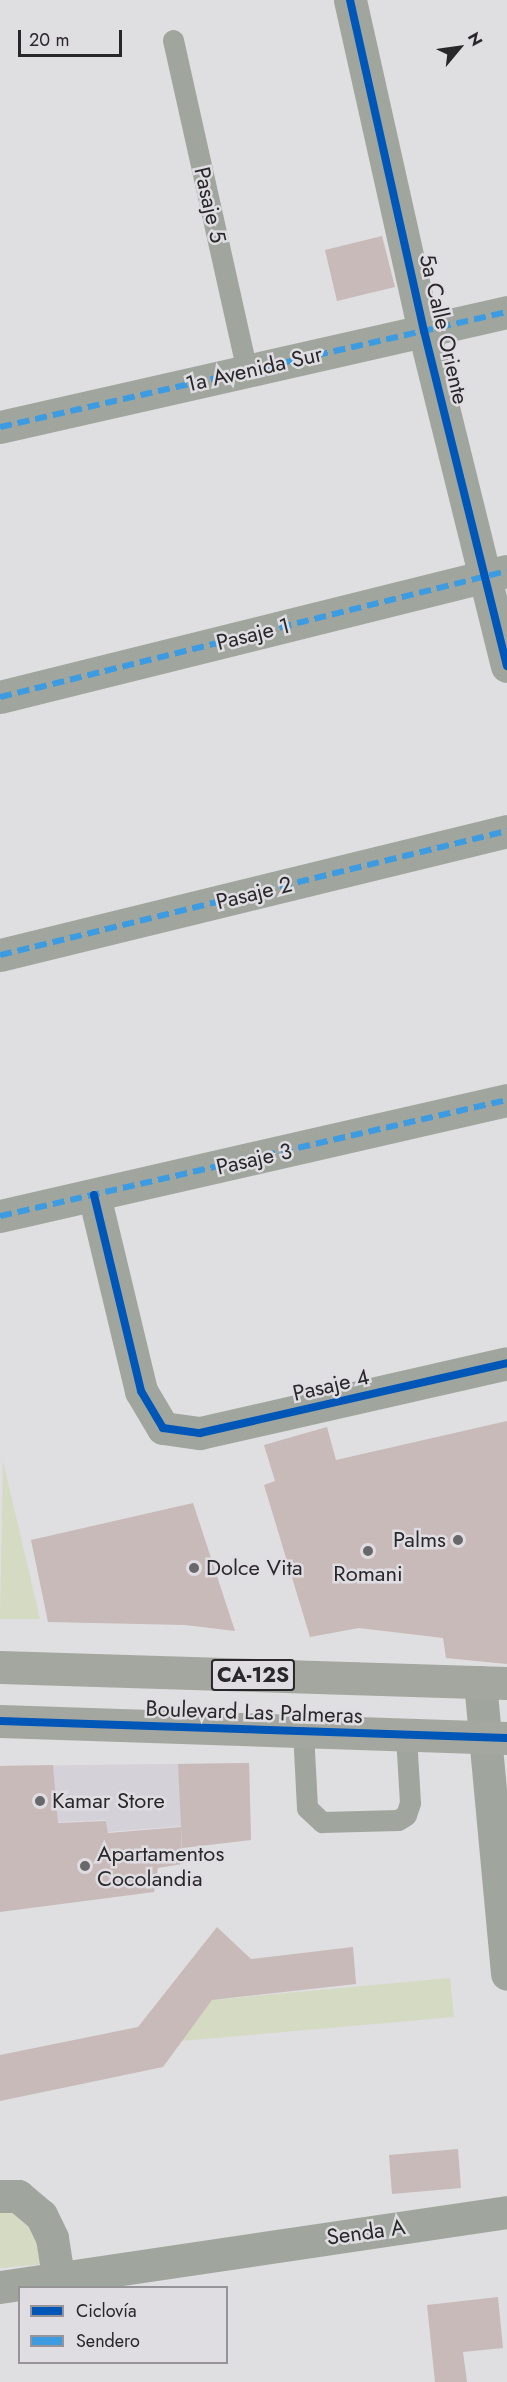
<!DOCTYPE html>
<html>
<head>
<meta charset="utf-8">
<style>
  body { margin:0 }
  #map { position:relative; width:507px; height:2382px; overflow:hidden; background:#dfdee1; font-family:Jost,sans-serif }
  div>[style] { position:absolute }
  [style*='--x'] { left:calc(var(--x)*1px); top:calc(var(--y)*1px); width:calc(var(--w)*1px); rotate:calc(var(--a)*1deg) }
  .built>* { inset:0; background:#d5d1d9 }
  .green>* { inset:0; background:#d5dac2 }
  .building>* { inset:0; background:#c8bab8 }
  .service>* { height:21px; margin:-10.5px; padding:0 10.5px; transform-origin:10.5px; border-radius:10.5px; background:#a0a69e }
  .minor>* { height:33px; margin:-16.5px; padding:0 16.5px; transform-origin:16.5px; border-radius:16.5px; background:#a0a69e }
  .primary>* { height:33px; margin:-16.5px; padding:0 16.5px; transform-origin:16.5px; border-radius:16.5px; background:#a4a7a0 }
  .quiet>* { height:6px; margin-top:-3px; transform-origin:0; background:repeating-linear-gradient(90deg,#3d9ce1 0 12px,transparent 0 18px) }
  .cycleway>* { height:8px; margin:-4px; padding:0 4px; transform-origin:4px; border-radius:4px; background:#0057b8 }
  .dots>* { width:16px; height:16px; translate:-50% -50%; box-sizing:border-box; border:3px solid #dfdde2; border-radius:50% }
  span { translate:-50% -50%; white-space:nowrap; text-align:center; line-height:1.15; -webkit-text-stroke:5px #dfdde2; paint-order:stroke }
  .shield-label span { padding:2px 4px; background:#dfdde2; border:2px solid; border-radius:4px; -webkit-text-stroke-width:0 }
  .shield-label { font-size:21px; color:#282729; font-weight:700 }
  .street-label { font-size:22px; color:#282729 }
  .poi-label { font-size:22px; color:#282729 }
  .right { translate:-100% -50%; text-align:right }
  .left { translate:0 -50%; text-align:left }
  .legend { position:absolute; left:18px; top:2286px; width:210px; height:78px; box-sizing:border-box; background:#dfdde2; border:2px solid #969498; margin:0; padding:8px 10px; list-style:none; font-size:18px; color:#282729 }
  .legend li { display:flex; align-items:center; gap:12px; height:30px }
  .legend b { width:30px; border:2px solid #969498 }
  .north { position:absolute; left:429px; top:18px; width:60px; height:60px; -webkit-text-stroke:4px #dfdde2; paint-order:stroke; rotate:61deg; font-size:16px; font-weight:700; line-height:24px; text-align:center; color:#282729 }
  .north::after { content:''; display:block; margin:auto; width:21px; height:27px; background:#282729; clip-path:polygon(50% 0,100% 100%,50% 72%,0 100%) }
  .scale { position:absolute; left:18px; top:30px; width:104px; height:27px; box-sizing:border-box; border:3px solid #282729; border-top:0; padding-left:8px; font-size:18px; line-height:21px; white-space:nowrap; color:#282729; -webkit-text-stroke:4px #dfdde2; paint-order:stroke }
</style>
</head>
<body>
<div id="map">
  <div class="built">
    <i style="clip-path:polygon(249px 1763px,251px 1840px,182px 1848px,181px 1826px,108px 1832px,106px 1820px,59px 1822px,59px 1836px,0 1766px)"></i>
  </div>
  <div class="green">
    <i style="clip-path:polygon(3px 1461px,40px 1619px,0 1619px)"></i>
    <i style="clip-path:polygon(450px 1978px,454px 2017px,181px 2041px,212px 2000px)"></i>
    <i style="clip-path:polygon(0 2204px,36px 2223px,43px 2264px,0 2268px)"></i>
  </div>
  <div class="building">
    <i style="clip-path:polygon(382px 236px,395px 287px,337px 301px,325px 250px)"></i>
    <i style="clip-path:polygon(507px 1421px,507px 1664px,446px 1658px,443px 1638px,359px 1628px,310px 1637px,264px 1485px,275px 1481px,264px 1445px,327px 1427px,336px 1460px)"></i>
    <i style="clip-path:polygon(193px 1503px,235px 1631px,185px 1625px,48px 1622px,31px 1540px)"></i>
    <i style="clip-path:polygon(249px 1763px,251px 1840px,182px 1848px,178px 1764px)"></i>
    <i style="clip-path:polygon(53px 1765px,58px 1823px,106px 1821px,108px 1833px,181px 1827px,182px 1864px,158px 1868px,154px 1892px,0 1912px,0 1766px)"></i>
    <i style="clip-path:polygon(217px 1927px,251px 1959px,353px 1947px,356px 1984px,212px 2000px,163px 2067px,0 2101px,0 2055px,138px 2027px)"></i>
    <i style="clip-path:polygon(458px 2149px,461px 2188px,392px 2194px,389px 2155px)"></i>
    <i style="clip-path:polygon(498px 2297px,503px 2348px,463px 2352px,467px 2382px,435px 2382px,427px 2305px)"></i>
  </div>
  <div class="service">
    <i style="--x:173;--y:40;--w:339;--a:77.4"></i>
    <i style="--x:303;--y:1731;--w:77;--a:87"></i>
    <i style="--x:307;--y:1808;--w:21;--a:43"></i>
    <i style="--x:322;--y:1822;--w:76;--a:-1.5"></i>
    <i style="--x:398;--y:1820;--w:9;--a:-32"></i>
    <i style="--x:406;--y:1815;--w:13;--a:-72"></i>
    <i style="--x:410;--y:1803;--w:68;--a:-93.4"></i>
  </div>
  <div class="minor">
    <i style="--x:350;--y:0;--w:339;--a:77.4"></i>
    <i style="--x:424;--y:331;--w:345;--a:76.1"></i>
    <i style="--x:0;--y:427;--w:520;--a:-12.78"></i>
    <i style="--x:0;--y:697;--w:522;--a:-13.96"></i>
    <i style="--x:0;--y:955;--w:522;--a:-13.74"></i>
    <i style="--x:94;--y:1195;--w:202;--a:76.5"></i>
    <i style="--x:141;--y:1391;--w:43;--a:59.3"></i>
    <i style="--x:163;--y:1428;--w:37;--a:8"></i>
    <i style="--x:200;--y:1433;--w:315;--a:-12.8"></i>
    <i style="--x:0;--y:1216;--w:520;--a:-12.89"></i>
    <i style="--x:480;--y:1682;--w:293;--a:84.7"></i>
    <i style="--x:0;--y:2196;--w:18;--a:0"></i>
    <i style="--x:18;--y:2196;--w:30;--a:40"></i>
    <i style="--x:41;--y:2215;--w:25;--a:64"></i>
    <i style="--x:52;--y:2238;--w:38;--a:81"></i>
    <i style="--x:0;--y:2287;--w:513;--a:-8.41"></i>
  </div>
  <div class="primary">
    <i style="--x:0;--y:1667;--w:507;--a:1.81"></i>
    <i style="--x:0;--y:1721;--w:507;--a:1.92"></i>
  </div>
  <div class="quiet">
    <i style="--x:0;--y:427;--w:520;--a:-12.78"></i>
    <i style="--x:0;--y:697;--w:522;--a:-13.96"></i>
    <i style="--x:0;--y:955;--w:522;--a:-13.74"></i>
    <i style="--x:0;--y:1216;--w:520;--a:-12.89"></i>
  </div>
  <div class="cycleway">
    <i style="--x:350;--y:0;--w:339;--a:77.4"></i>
    <i style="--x:424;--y:331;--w:345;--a:76.1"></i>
    <i style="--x:94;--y:1195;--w:202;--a:76.5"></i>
    <i style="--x:141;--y:1391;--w:43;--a:59.3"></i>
    <i style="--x:163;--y:1428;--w:37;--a:8"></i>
    <i style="--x:200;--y:1433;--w:315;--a:-12.8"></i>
    <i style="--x:0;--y:1721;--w:507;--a:1.92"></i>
  </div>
  <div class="dots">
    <i style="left:458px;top:1540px;background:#686769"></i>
    <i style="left:368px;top:1551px;background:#686769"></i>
    <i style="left:194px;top:1568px;background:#686769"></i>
    <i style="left:40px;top:1801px;background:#686769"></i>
    <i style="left:85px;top:1866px;background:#686769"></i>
  </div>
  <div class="shield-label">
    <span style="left:253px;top:1675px">CA-12S</span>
  </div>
  <div class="street-label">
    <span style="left:210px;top:205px;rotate:77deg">Pasaje 5</span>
    <span style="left:444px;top:329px;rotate:77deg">5a Calle Oriente</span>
    <span style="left:254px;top:369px;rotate:-13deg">1a Avenida Sur</span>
    <span style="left:253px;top:634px;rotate:-14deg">Pasaje 1</span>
    <span style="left:254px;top:893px;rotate:-14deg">Pasaje 2</span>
    <span style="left:254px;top:1159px;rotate:-13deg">Pasaje 3</span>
    <span style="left:331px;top:1385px;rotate:-13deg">Pasaje 4</span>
    <span style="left:254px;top:1712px;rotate:2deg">Boulevard Las Palmeras</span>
    <span style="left:366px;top:2232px;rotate:-8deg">Senda A</span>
  </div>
  <div class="poi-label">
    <span class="right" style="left:446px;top:1540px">Palms</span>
    <span class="left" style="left:206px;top:1568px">Dolce Vita</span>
    <span style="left:368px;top:1574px">Romani</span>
    <span class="left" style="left:52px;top:1801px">Kamar Store</span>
    <span class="left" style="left:97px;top:1866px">Apartamentos<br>Cocolandia</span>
  </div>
  <ul class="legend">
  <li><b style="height:8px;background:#0057b8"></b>Ciclovía</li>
  <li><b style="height:8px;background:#3d9ce1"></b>Sendero</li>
  </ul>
  <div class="north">N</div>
  <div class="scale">20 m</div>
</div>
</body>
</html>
